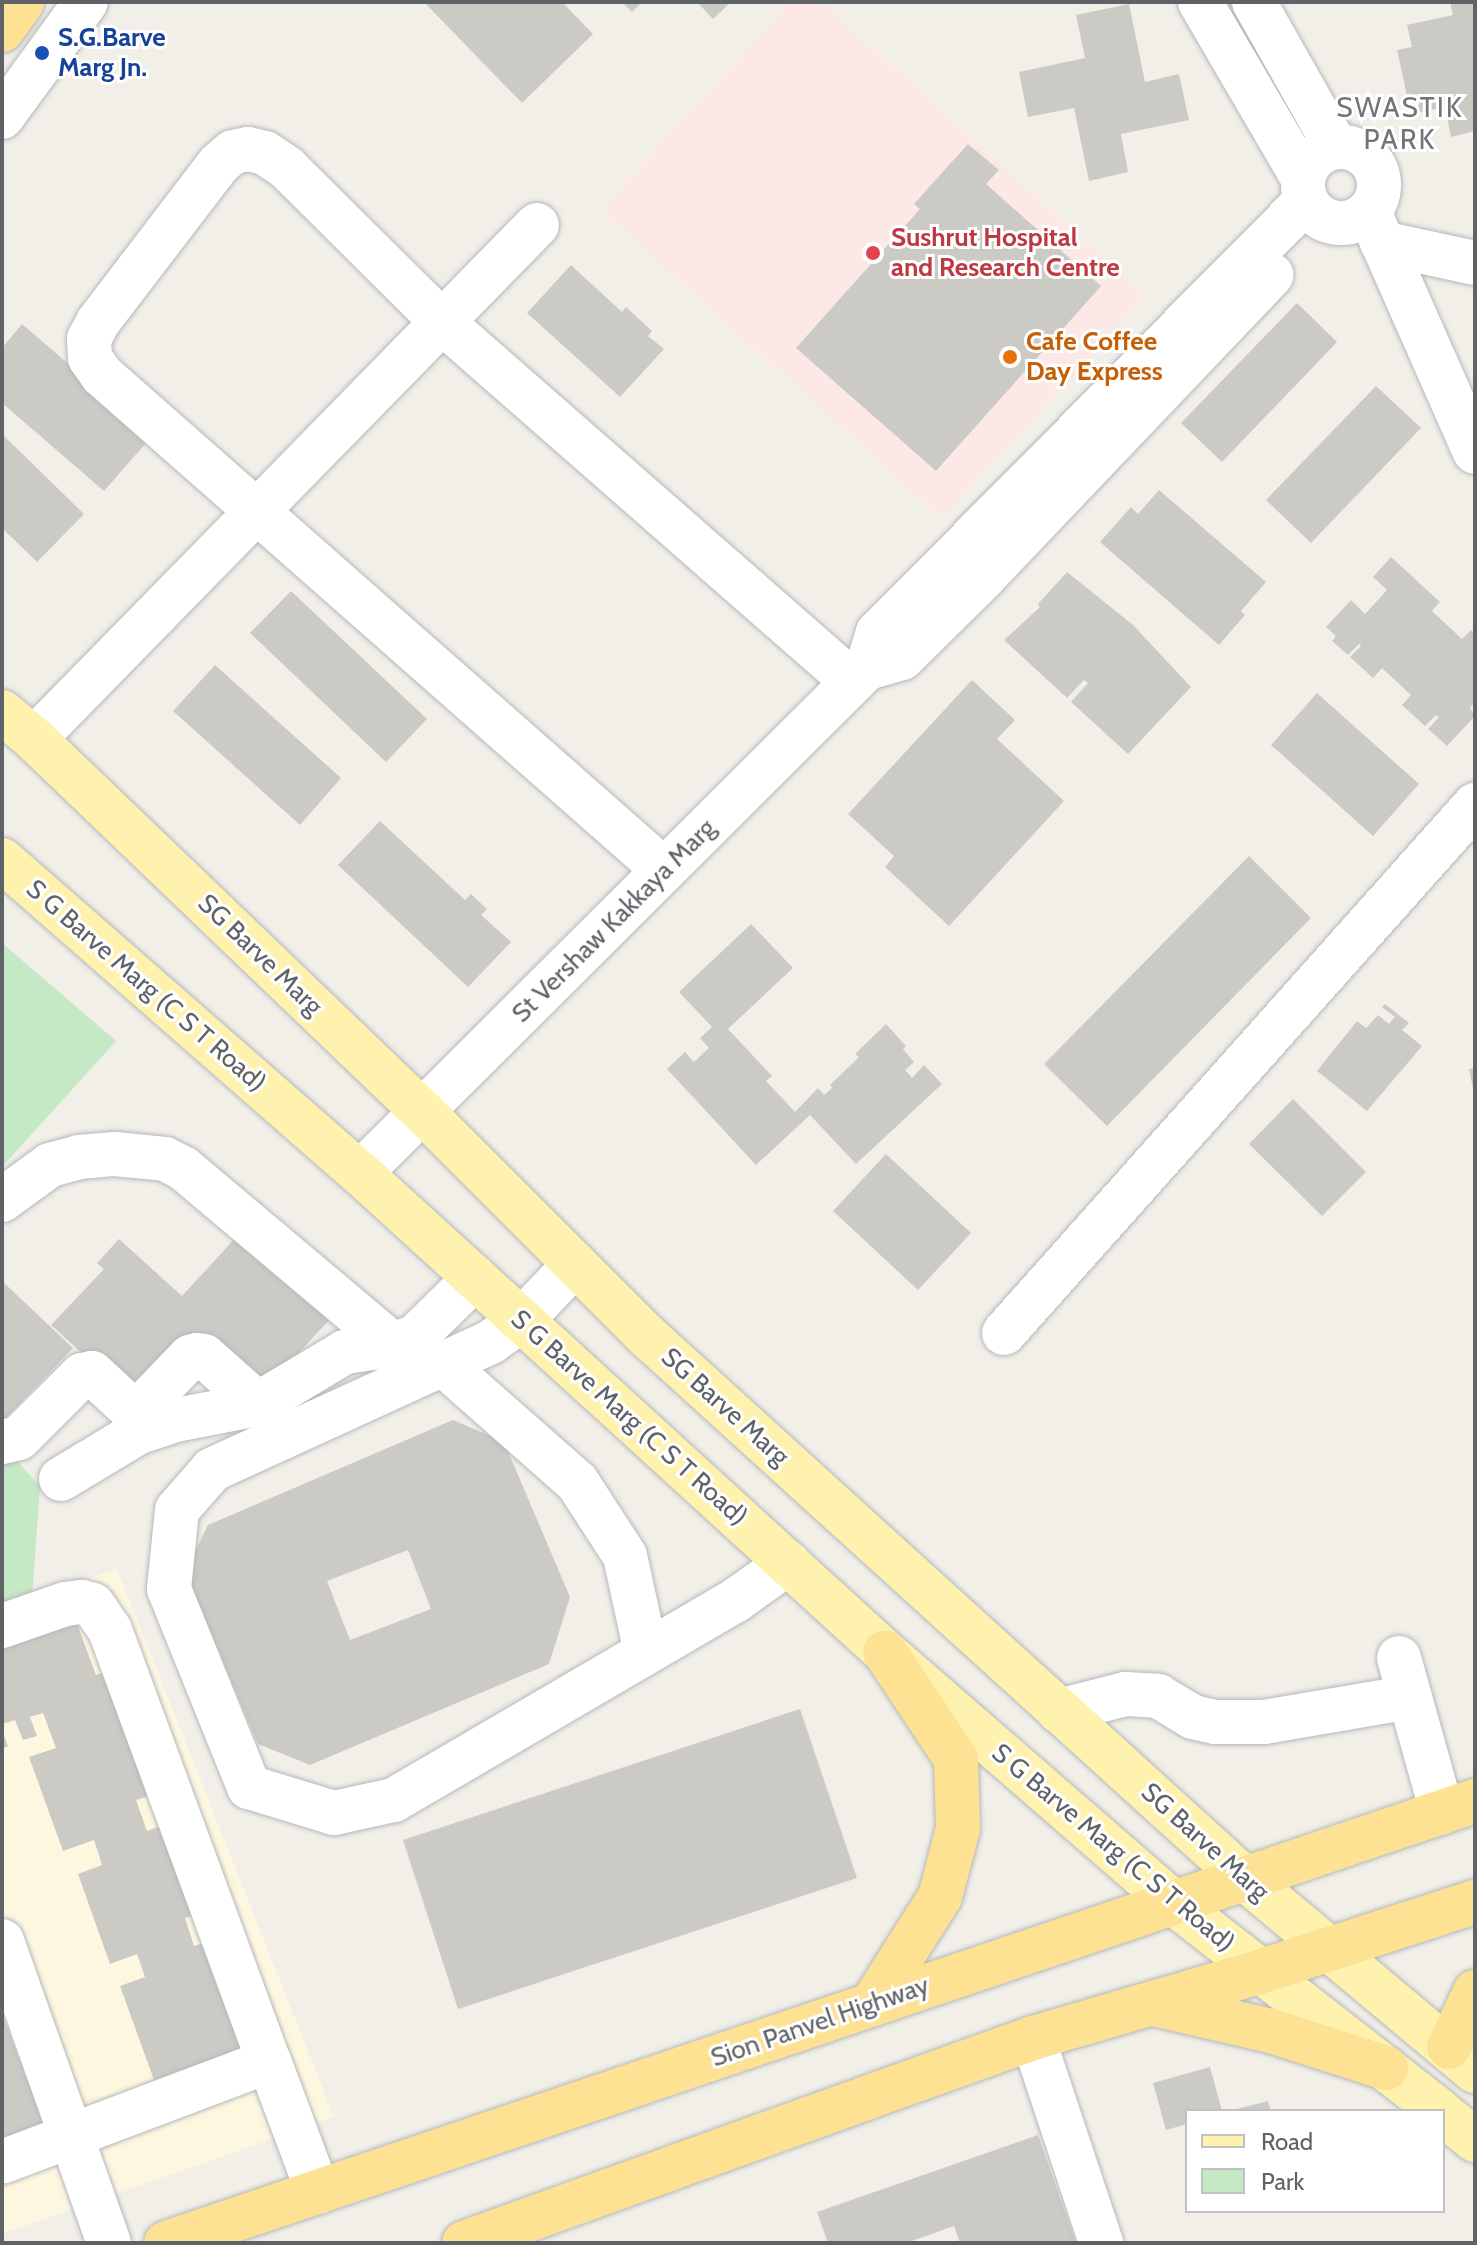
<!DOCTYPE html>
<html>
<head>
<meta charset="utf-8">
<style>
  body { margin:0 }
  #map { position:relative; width:1477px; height:2245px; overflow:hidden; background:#f1efe8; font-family:Cabin,sans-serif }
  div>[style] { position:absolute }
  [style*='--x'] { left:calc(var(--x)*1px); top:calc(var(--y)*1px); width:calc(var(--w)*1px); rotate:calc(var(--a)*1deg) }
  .commercial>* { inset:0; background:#fef7e0 }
  .medical>* { inset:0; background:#fce8e6 }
  .green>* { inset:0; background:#c5e8c5 }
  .building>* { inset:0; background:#cccac5 }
  .roads { filter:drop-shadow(0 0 2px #b5b8bc) drop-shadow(0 0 2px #b5b8bc) }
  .minor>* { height:44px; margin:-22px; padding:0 22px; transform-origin:22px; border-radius:22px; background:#fff }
  .minor>.ring { margin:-22px; padding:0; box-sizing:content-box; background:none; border:44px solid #fff; border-radius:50% }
  .major>* { height:44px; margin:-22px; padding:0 22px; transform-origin:22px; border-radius:22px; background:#fff2af }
  .highway>* { height:44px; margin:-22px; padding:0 22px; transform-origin:22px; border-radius:22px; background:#fde293 }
  .dots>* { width:22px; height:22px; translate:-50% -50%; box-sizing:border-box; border:4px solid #fff; border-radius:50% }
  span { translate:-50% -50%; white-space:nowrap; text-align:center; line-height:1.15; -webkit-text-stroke:6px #fff; paint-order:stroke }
  .transit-label { font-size:26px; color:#164399; font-weight:700 }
  .left { translate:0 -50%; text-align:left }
  .health-label { font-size:26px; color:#be3a42; font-weight:700 }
  .food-label { font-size:26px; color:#c56008; font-weight:700 }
  .street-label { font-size:26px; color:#5f6368 }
  .neighbourhood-label { font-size:28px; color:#70757a; letter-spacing:2px }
  .frame { position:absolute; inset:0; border:4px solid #5f6368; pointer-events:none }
  .legend { position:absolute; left:1185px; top:2109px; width:260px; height:104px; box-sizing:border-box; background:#fff; border:2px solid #bfc1c3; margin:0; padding:10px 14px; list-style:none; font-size:24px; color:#5f6368 }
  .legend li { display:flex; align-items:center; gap:16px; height:40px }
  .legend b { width:40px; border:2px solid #bfc1c3 }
</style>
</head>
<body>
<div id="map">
  <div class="commercial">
    <i style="clip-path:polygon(117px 1569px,334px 2117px,2px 2234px,2px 1608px)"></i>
  </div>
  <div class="medical">
    <i style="clip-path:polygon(791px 2px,821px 2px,1145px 295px,942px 518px,601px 210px)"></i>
  </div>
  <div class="green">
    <i style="clip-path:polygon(2px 943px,116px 1041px,2px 1167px)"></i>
    <i style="clip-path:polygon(2px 1445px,40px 1486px,32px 1598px,2px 1608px)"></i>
  </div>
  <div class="building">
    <i style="clip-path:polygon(424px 2px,562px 2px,593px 34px,522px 103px)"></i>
    <i style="clip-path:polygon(622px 2px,642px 2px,632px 12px)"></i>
    <i style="clip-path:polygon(697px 2px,731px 2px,713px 19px)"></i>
    <i style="clip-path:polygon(1450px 2px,1475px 2px,1475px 131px,1451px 137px,1445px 107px,1411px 114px,1397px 50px,1412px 47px,1407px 25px,1453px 15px)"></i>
    <i style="clip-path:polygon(1129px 4px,1145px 82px,1179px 74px,1189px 120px,1121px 134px,1128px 172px,1089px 181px,1074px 108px,1028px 117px,1019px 72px,1085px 58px,1076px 15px)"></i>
    <i style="clip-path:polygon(968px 144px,999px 170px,986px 184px,1101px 286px,936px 471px,796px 348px,920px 209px,914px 204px)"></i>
    <i style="clip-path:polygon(571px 265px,622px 312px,626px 307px,652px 331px,648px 336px,664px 349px,620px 397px,527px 313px)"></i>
    <i style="clip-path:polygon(1297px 303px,1337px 342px,1222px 462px,1181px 423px)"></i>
    <i style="clip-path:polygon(22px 324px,152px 436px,104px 491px,2px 403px,2px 348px)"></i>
    <i style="clip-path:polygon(1376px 386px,1421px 428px,1311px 543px,1266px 500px)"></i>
    <i style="clip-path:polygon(2px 434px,84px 514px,37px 562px,2px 528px)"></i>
    <i style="clip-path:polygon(1159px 490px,1266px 582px,1241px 611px,1245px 615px,1219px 645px,1100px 542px,1131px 507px,1138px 514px)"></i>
    <i style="clip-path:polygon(1391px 557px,1440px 602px,1432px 611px,1462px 639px,1471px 630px,1475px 634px,1475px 702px,1470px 708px,1475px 716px,1447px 746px,1428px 729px,1439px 717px,1436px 715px,1425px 726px,1402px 705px,1411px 695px,1382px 668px,1373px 678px,1350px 657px,1361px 646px,1359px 644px,1348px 655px,1332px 641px,1336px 636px,1326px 627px,1351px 600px,1365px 614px,1387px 590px,1373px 577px)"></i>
    <i style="clip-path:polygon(1067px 572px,1133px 625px,1191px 687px,1128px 754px,1071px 702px,1088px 683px,1084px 680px,1067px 698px,1004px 640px,1040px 607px,1038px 604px)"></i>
    <i style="clip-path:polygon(291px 591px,427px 719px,386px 762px,250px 633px)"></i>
    <i style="clip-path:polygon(215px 665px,341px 778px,300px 825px,173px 711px)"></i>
    <i style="clip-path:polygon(972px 680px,1015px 720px,997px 739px,1064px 801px,949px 926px,885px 867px,894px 856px,848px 814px)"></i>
    <i style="clip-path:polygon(1317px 693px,1419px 784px,1373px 836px,1271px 745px)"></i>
    <i style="clip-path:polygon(380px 821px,465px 900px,471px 894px,487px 909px,481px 915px,511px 942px,468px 987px,338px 865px)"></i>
    <i style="clip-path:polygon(1249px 856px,1311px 918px,1107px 1126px,1044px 1064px)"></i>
    <i style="clip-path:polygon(751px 924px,793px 968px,728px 1029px,772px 1076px,766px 1081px,795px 1112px,818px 1088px,824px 1095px,832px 1088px,830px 1085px,859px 1057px,855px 1054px,886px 1024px,906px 1046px,903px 1049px,914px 1062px,905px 1070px,912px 1078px,924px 1065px,942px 1084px,856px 1164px,810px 1115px,756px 1165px,667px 1069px,685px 1052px,694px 1062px,709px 1048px,700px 1038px,712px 1027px,679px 992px)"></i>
    <i style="clip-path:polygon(1385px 1004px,1409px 1023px,1402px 1030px,1422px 1046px,1367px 1111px,1317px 1071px,1357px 1021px,1366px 1028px,1378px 1015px,1389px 1024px,1395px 1017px,1382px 1007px)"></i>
    <i style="clip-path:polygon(1475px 1068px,1475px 1093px,1474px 1093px,1469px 1069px)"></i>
    <i style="clip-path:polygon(1293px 1099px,1366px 1172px,1322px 1216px,1249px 1144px)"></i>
    <i style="clip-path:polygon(886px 1154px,971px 1233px,918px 1290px,833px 1211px)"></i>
    <i style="clip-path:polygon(239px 1234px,331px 1318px,259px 1396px,193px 1334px,132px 1399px,51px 1325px,104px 1269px,97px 1263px,119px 1239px,182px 1296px)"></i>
    <i style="clip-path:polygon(2px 1281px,73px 1348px,2px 1422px)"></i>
    <i style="clip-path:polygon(evenodd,453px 1420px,504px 1442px,570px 1597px,549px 1664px,310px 1765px,258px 1744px,185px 1572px,208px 1525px,453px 1420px,408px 1550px,431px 1609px,350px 1640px,327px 1581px,408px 1550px)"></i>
    <i style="clip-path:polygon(72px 1610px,96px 1675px,107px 1671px,152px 1795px,136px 1800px,147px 1831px,163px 1825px,195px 1915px,185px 1918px,194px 1946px,204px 1943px,242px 2049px,154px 2080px,120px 1986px,145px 1977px,137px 1954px,110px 1964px,78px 1874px,102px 1865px,94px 1840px,63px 1851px,29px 1757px,56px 1748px,43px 1713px,30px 1717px,37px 1736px,23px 1740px,15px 1720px,2px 1724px,2px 1636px)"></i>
    <i style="clip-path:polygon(800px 1709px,857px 1878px,458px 2009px,403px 1840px)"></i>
    <i style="clip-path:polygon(2px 1730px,8px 1746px,2px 1749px)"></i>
    <i style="clip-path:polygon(2px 2014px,46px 2128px,2px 2145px)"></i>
    <i style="clip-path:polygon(1210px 2067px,1222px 2111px,1187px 2111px,1187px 2124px,1166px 2130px,1153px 2083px)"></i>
    <i style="clip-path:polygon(1268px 2101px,1271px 2111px,1233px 2111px,1233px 2110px)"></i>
    <i style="clip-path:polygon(1038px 2135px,1076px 2243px,960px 2243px,954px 2226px,906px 2243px,828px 2243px,817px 2212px)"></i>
  </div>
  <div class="roads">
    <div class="minor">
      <i style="--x:1200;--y:2;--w:204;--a:59.7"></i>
      <i style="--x:1254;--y:2;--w:167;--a:60.5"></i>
      <i style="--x:2;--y:117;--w:142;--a:-53.9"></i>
      <i class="ring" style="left:1303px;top:147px;width:32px;height:32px"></i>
      <i style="--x:1369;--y:212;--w:262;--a:66.2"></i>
      <i style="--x:1382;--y:243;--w:95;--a:12.1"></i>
      <i style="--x:867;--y:668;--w:36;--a:-16"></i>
      <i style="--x:902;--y:658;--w:115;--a:-44.6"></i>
      <i style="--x:984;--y:577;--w:417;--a:-46.4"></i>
      <i style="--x:34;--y:739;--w:719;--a:-45.62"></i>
      <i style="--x:664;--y:870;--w:749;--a:-138.63"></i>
      <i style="--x:102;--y:375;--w:21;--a:-125"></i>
      <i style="--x:90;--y:358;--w:19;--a:-93"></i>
      <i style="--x:89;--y:339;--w:19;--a:-62"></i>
      <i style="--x:98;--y:322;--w:199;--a:-52.6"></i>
      <i style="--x:219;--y:164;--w:18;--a:-41"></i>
      <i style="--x:233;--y:152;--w:15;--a:-11"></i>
      <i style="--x:248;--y:149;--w:17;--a:13"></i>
      <i style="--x:265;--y:153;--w:27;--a:34"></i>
      <i style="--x:287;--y:168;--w:218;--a:44.8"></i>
      <i style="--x:442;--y:322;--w:546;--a:41.22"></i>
      <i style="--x:360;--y:1173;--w:716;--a:-44.89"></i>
      <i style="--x:867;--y:668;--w:37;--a:-73"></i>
      <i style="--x:878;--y:633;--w:607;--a:-45.27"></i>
      <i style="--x:2;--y:1200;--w:59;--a:-36.1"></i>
      <i style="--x:50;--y:1165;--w:30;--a:-15"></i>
      <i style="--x:79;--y:1157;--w:36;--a:-5"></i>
      <i style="--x:115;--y:1154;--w:50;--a:5.7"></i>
      <i style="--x:165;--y:1159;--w:20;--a:27"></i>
      <i style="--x:183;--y:1168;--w:275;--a:40.1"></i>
      <i style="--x:575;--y:1264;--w:77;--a:133.4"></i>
      <i style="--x:522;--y:1320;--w:38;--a:145"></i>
      <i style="--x:491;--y:1342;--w:307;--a:155.4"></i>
      <i style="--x:212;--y:1470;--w:53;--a:131.2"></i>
      <i style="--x:177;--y:1510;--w:79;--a:95.8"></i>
      <i style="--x:169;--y:1589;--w:214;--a:68"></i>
      <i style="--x:249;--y:1787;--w:89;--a:17"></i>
      <i style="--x:334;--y:1813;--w:61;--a:-12.2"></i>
      <i style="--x:394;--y:1800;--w:396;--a:-30.3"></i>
      <i style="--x:736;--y:1600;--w:64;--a:-35.4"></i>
      <i style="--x:1004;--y:1333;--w:708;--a:-48.27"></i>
      <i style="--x:443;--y:1364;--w:179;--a:41.4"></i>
      <i style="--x:577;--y:1482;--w:88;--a:57"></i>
      <i style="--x:625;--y:1556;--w:98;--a:77.7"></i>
      <i style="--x:2;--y:1442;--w:17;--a:-13"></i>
      <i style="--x:19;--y:1438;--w:89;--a:-45"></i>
      <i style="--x:82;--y:1375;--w:10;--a:-11"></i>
      <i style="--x:92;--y:1373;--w:54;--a:42.8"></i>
      <i style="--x:132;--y:1410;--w:8;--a:-7"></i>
      <i style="--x:140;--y:1409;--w:72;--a:-46.1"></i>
      <i style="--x:190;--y:1357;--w:7;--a:-16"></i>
      <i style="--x:197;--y:1355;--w:7;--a:8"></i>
      <i style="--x:204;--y:1356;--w:72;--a:41.6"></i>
      <i style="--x:61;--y:1479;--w:91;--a:-31.1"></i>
      <i style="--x:139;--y:1432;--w:39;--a:-18"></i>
      <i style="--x:176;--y:1420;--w:84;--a:-11"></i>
      <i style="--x:258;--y:1404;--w:101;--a:-30.9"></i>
      <i style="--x:345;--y:1352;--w:49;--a:-8.3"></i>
      <i style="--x:393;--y:1345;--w:25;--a:-21"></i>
      <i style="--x:416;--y:1336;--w:83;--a:-44.5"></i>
      <i style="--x:2;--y:1626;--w:67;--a:-19.2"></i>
      <i style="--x:65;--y:1604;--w:17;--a:-7"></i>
      <i style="--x:82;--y:1602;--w:11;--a:15"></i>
      <i style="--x:93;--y:1605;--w:30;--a:56"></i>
      <i style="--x:110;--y:1630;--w:459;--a:69.8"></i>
      <i style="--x:269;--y:2061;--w:285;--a:159.3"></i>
      <i style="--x:1399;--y:1658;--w:160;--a:74.4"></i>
      <i style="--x:1059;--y:1711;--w:68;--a:-14.4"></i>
      <i style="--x:1125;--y:1694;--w:33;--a:3"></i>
      <i style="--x:1158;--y:1696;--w:41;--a:31"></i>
      <i style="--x:1193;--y:1717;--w:23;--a:13"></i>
      <i style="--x:1215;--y:1722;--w:49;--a:0"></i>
      <i style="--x:1264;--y:1722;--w:148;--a:-9.7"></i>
      <i style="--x:2;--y:1941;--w:320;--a:70.5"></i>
      <i style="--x:1033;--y:2038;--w:216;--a:71.6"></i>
      <i style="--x:269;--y:2061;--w:140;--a:69.5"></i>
    </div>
    <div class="major">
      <i style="--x:2;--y:712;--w:42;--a:40.2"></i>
      <i style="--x:34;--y:739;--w:539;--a:43.8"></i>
      <i style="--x:423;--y:1112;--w:317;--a:45"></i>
      <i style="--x:647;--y:1336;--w:806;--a:42.24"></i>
      <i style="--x:1244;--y:1878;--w:301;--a:39.9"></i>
      <i style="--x:2;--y:860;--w:476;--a:41.2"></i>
      <i style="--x:360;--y:1173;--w:711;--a:42.38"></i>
      <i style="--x:885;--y:1652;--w:379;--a:41"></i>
      <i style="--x:1171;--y:1901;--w:341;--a:38"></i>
      <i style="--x:1443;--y:2114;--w:41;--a:39.1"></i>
    </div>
    <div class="highway">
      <i style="--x:2;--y:30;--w:34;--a:-54"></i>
      <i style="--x:872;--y:2004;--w:127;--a:-57.6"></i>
      <i style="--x:940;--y:1897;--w:70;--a:-75.2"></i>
      <i style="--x:958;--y:1829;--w:70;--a:-91.6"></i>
      <i style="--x:956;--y:1759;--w:128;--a:-123.6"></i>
      <i style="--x:1154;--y:2004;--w:120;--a:13"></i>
      <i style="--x:1271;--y:2031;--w:121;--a:17.8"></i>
      <i style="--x:1449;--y:2047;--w:61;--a:-64.7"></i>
      <i style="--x:166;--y:2243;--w:1382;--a:-18.66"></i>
      <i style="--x:464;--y:2243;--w:605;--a:-19.81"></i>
      <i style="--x:1033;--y:2038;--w:235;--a:-16.3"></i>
      <i style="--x:1259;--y:1972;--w:227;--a:-18"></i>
    </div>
  </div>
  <div class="dots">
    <i style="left:42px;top:53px;background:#1a4fb4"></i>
    <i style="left:873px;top:253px;background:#e0444e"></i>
    <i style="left:1010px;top:357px;background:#e8710a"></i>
  </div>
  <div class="transit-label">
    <span class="left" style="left:58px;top:53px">S.G.Barve<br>Marg Jn.</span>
  </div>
  <div class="health-label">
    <span class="left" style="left:891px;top:253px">Sushrut Hospital<br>and Research Centre</span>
  </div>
  <div class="food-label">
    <span class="left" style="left:1026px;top:357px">Cafe Coffee<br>Day Express</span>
  </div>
  <div class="street-label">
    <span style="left:614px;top:921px;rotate:-45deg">St Vershaw Kakkaya Marg</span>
    <span style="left:260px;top:955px;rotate:44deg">SG Barve Marg</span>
    <span style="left:146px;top:986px;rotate:41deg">S G Barve Marg (C S T Road)</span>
    <span style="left:725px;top:1407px;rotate:42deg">SG Barve Marg</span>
    <span style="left:629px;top:1418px;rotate:42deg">S G Barve Marg (C S T Road)</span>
    <span style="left:1205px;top:1842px;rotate:42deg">SG Barve Marg</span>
    <span style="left:1113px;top:1848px;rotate:40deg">S G Barve Marg (C S T Road)</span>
    <span style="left:820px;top:2022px;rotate:-19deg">Sion Panvel Highway</span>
  </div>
  <div class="neighbourhood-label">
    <span style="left:1400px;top:123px">SWASTIK<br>PARK</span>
  </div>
  <div class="frame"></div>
  <ul class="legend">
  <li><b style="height:10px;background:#fff2af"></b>Road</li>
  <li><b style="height:22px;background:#c5e8c5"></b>Park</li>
  </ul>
</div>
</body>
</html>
